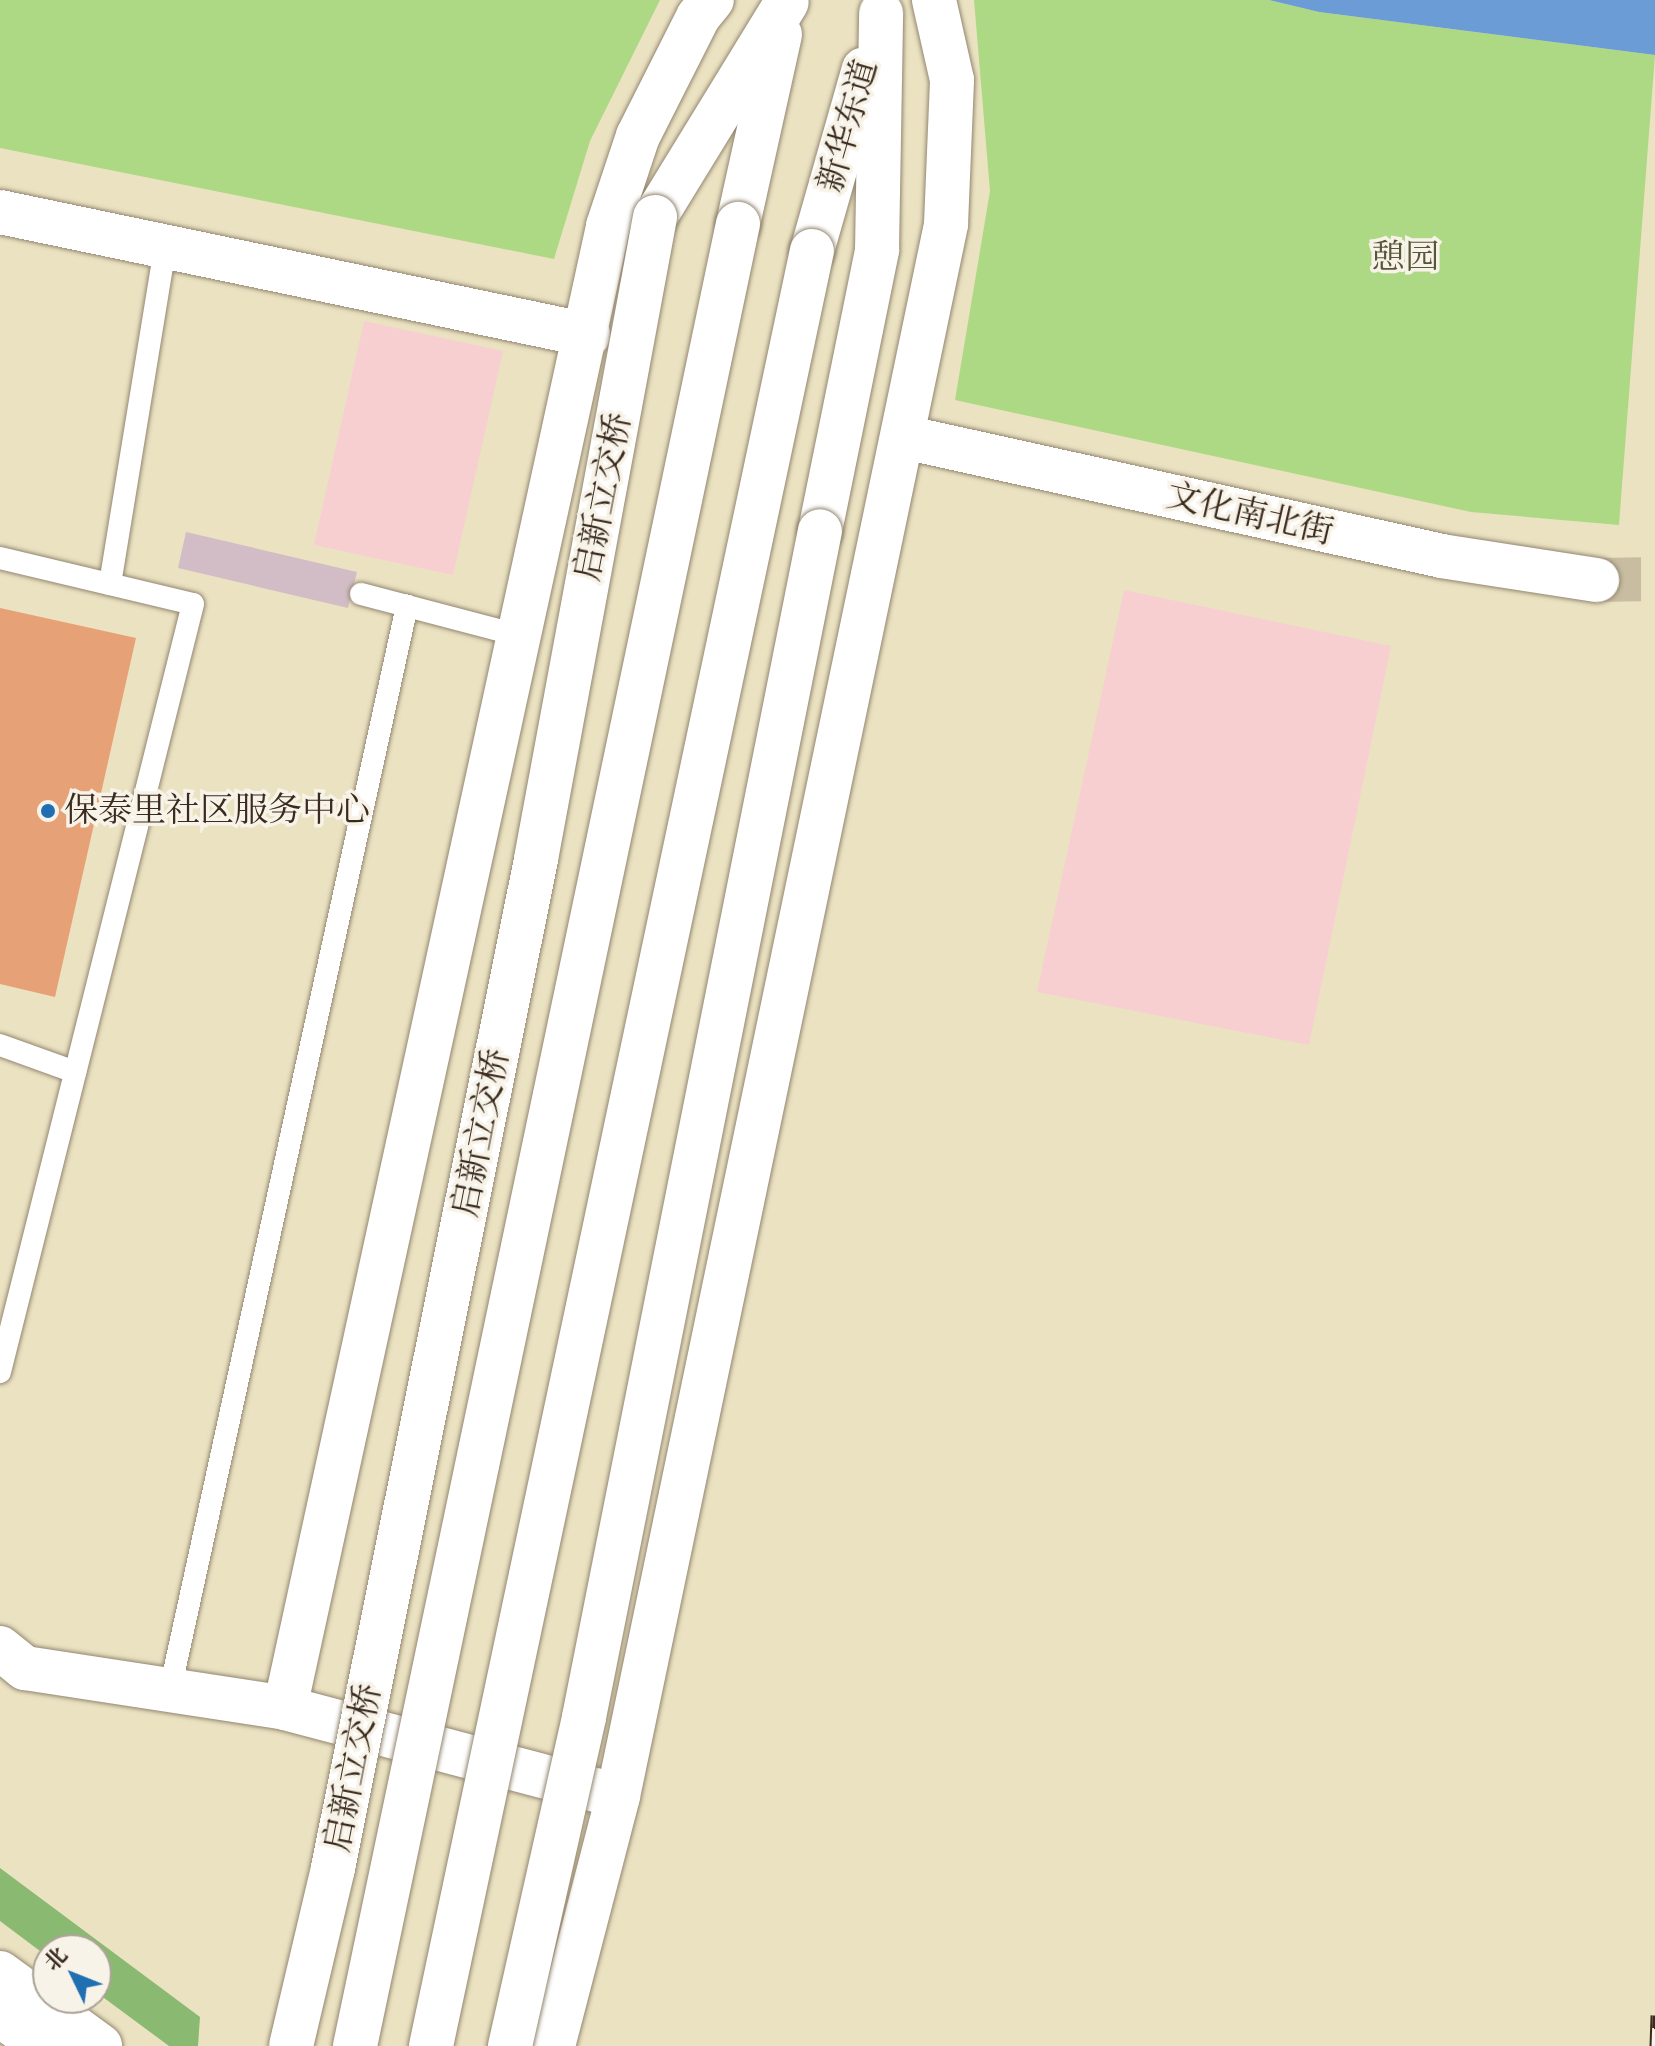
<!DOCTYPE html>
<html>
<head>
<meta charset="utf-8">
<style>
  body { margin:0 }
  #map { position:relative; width:1655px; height:2046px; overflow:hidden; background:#ebe2c2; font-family:"IM FELL Double Pica","Noto Serif SC",serif }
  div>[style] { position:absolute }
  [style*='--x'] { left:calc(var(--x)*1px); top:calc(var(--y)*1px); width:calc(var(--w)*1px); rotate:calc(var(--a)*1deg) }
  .built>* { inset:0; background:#f7cfd1 }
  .industrial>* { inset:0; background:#d2bdc6 }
  .green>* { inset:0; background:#aed984 }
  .forest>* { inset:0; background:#8ab972 }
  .water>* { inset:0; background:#6b9cd5 }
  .building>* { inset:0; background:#e7a176 }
  .tertiary-tunnel>* { height:44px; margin-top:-22px; transform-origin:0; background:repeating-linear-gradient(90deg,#c8bda1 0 44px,transparent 0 66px) }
  .roads { filter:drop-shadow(0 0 2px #938670) drop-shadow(0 0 2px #938670) }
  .service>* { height:22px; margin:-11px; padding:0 11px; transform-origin:11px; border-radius:11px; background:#fff }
  .minor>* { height:44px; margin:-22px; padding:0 22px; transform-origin:22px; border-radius:22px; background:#fff }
  .tertiary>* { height:44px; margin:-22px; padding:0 22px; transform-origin:22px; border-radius:22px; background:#fff }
  .primary>* { height:44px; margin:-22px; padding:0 22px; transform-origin:22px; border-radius:22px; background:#fff }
  .rail>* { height:9px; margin-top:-4.5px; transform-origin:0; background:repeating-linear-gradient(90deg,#f7f3e8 0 18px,#3b2a1e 0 36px); box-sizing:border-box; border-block:2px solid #3b2a1e }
  .bridges { filter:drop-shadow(0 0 2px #938670) drop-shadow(0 0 2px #938670) }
  .primary-bridge>* { height:44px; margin:-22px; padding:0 22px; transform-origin:22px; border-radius:22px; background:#fff }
  .dots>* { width:22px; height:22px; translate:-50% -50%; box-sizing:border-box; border:4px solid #f7f3e8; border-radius:50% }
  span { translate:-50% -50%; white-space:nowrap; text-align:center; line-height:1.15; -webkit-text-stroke:7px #f7f3e8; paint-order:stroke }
  .street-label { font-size:34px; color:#3b2a1e }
  .park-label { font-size:34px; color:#585638 }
  .poi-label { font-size:34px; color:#3b2a1e }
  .left { translate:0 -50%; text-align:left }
  .north { position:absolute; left:32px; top:1934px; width:80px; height:80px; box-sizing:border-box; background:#f7f3e8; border:2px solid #aca397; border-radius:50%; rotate:313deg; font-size:22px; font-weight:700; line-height:32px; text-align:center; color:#3b2a1e }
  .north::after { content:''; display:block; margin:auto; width:28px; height:36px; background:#1f6fb2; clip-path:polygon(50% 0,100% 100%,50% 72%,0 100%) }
</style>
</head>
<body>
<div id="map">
  <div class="built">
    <i style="clip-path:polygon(364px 321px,503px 351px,453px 575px,314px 545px)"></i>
    <i style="clip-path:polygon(1124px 590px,1391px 646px,1309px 1045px,1037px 992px)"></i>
  </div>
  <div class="industrial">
    <i style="clip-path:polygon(186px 532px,357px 572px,348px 608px,178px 568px)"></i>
  </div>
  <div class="green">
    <i style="clip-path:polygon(0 0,660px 0,590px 141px,554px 259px,0 148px)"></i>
    <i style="clip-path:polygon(974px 0,1269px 0,1319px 12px,1655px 55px,1619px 525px,1471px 512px,955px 400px,990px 191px)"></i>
  </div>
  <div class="forest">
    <i style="clip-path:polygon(0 1868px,200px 2017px,198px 2046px,169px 2046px,96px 1992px,96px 1950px,48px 1950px,48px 1957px,0 1921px)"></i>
  </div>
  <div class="water">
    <i style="clip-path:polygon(1269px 0,1655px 0,1655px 55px,1319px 12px)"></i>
  </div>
  <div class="building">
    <i style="clip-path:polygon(0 608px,136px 638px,55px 997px,0 984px)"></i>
  </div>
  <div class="tertiary-tunnel">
    <i style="--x:1597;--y:580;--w:58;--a:-1"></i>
  </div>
  <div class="roads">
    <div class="service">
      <i style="--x:0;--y:558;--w:198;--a:13.4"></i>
      <i style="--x:193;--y:604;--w:792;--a:104.11"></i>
      <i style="--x:110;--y:584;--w:341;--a:-80.7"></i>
      <i style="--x:361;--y:594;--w:165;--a:14.7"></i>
      <i style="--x:0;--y:1045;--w:80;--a:19.8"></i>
      <i style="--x:170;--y:1690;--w:1110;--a:-77.67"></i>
    </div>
    <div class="minor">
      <i style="--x:0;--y:212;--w:601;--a:11.81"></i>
      <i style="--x:0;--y:1648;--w:32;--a:39"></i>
      <i style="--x:25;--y:1668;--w:263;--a:8.7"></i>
      <i style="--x:285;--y:1708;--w:344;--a:14.8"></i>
      <i style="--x:618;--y:1796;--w:1606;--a:-78.21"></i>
      <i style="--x:946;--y:224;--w:144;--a:-87.6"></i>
      <i style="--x:952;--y:80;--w:82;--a:-102.7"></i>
      <i style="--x:285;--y:1708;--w:1517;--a:-77.7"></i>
      <i style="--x:608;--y:226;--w:95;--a:-71.6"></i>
      <i style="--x:638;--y:136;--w:133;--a:-63.2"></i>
      <i style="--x:698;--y:17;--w:22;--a:-51"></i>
      <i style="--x:553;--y:2046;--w:258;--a:-75.4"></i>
    </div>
    <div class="tertiary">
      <i style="--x:904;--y:437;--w:551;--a:12.47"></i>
      <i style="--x:1442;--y:556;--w:157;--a:8.8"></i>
      <i style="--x:0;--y:1973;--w:124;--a:36.1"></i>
      <i style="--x:0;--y:2015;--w:53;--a:35.8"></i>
    </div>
    <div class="primary">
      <i style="--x:655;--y:217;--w:252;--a:-58.5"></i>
      <i style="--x:738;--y:224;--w:194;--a:-77.5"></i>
      <i style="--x:812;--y:251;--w:189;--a:-74.1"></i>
      <i style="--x:820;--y:531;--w:287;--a:-78.5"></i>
      <i style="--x:877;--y:250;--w:237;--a:-89"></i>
    </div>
  </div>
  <div class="rail">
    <i style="--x:1654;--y:2046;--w:31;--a:-88"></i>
  </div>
  <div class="bridges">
    <div class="primary-bridge">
      <i style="--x:291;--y:2046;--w:183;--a:-76.7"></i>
      <i style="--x:333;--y:1868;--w:1029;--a:-78.62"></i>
      <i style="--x:536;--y:859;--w:653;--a:-79.5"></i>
      <i style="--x:355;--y:2046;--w:1862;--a:-78.13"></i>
      <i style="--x:431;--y:2046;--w:1835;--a:-78.02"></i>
      <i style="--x:510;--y:2046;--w:337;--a:-77.3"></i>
      <i style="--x:584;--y:1717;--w:1209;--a:-78.75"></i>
    </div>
  </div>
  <div class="dots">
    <i style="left:48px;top:811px;background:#1f6fb2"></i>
  </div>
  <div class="street-label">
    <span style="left:848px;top:126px;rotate:-74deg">新华东道</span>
    <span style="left:603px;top:497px;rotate:-79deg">启新立交桥</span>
    <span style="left:1250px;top:514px;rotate:13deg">文化南北街</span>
    <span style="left:481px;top:1133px;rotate:-79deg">启新立交桥</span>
    <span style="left:353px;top:1768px;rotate:-79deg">启新立交桥</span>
  </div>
  <div class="park-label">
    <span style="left:1405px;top:258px">憩园</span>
  </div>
  <div class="poi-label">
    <span class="left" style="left:64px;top:811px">保泰里社区服务中心</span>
  </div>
  <div class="north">北</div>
</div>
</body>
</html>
